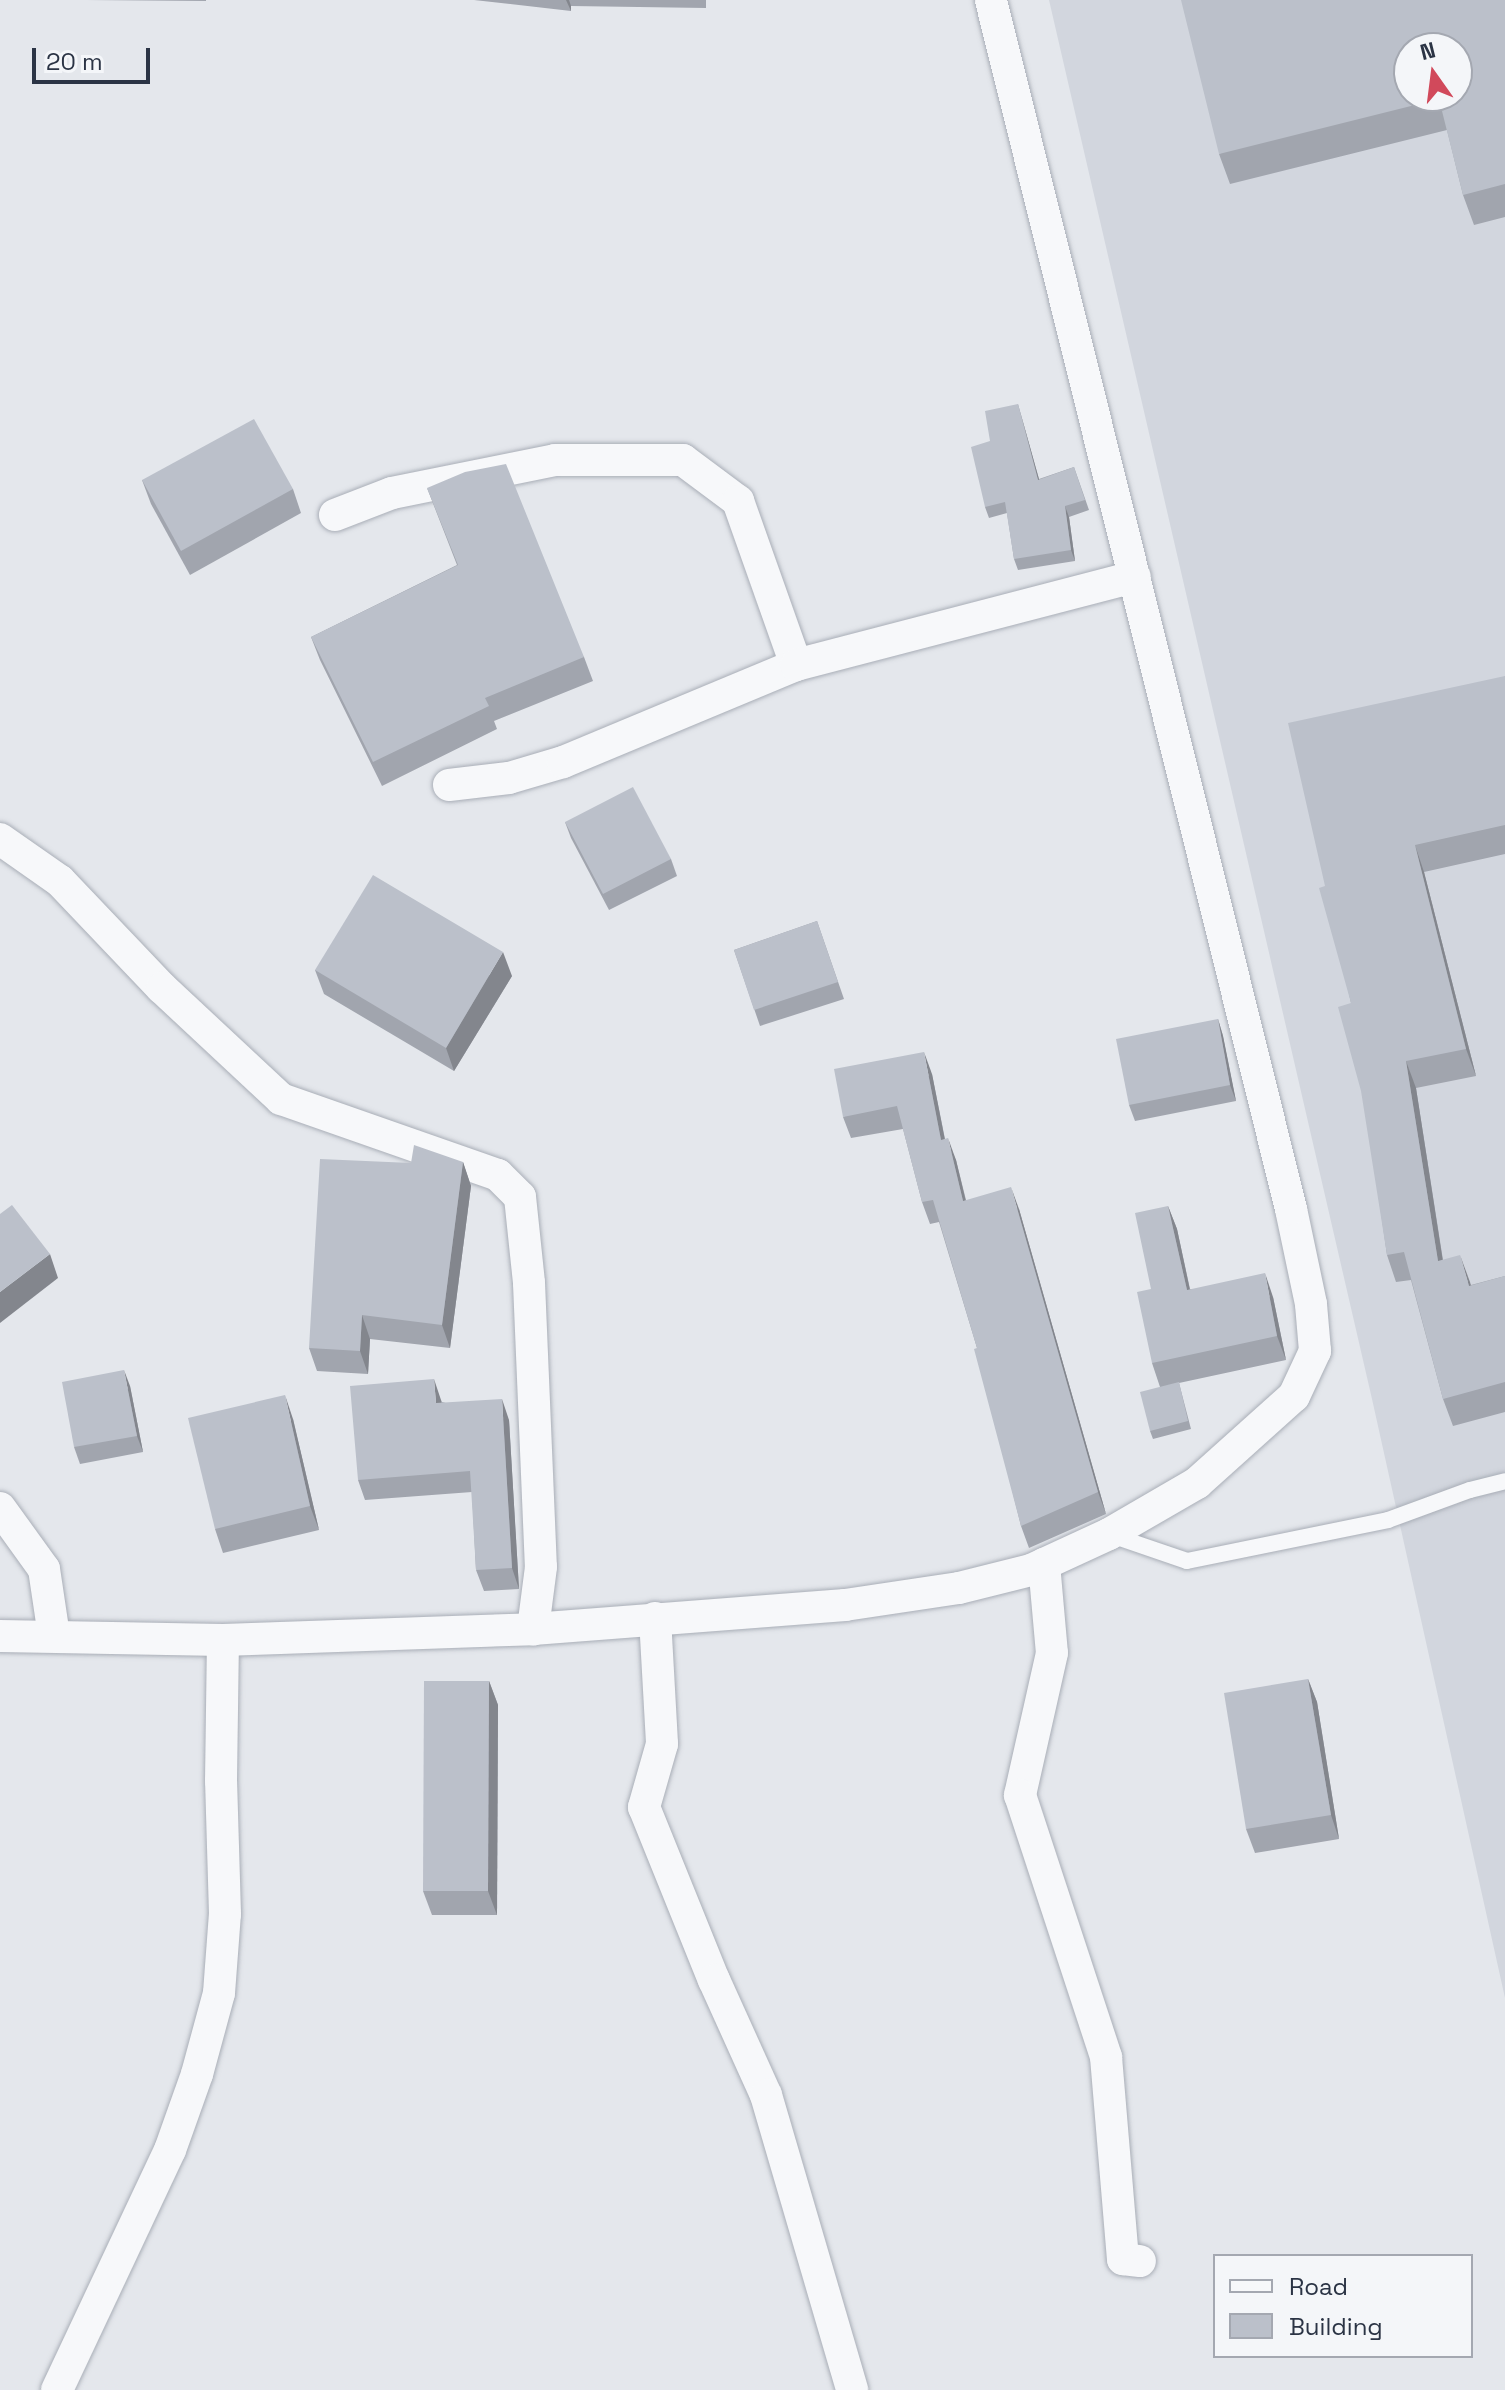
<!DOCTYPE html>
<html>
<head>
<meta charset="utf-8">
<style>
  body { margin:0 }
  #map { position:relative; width:1505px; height:2390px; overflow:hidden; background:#e4e7ec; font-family:"Space Grotesk",sans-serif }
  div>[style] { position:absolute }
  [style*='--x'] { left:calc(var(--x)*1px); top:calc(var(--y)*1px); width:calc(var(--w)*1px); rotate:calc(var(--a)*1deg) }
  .built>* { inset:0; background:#d2d6de }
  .roads { filter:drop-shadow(0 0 2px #a9aeb7) drop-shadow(0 0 2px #a9aeb7) }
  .service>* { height:16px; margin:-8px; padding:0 8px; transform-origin:8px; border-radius:8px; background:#f7f8fa }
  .minor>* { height:32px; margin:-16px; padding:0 16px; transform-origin:16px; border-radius:16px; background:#f7f8fa }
  .wall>* { inset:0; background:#a1a5ae }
  .shaded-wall>* { inset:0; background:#83868d }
  .building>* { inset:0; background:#bbc0ca }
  span { translate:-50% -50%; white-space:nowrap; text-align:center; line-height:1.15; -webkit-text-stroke:6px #f4f6f9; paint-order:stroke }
  .legend { position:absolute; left:1213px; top:2254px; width:260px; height:104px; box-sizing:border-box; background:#f4f6f9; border:2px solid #a4a8b1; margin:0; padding:10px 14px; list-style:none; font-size:24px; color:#2b3445 }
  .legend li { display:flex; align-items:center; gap:16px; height:40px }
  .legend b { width:40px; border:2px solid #a4a8b1 }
  .north { position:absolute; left:1393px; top:32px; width:80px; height:80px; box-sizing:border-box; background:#f4f6f9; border:2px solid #a4a8b1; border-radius:50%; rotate:346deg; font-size:22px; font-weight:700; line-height:32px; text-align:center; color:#2b3445 }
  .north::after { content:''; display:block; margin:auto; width:28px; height:36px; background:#d1495b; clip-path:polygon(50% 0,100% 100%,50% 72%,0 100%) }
  .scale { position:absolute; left:32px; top:48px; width:118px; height:36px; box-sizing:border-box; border:4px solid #2b3445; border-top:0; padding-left:10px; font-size:24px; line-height:28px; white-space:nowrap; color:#2b3445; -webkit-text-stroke:6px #f4f6f9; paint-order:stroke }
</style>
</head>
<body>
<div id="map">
  <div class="built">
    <i style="clip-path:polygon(evenodd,1049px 0,1505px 0,1505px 1998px,1372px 1399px,1049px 0,1409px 48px,1457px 48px,1457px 96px,1409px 96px,1409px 48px)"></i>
  </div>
  <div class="roads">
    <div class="service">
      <i style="--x:1111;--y:1535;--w:80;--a:18.9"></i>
      <i style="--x:1187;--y:1561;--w:205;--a:-11.5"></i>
      <i style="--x:1388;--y:1520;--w:87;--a:-20.1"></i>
      <i style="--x:1470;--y:1490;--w:36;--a:-14"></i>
    </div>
    <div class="minor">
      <i style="--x:335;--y:515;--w:61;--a:-21.1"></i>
      <i style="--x:392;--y:493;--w:166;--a:-11.4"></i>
      <i style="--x:555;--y:460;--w:128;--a:0"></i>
      <i style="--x:683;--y:460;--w:69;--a:36.7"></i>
      <i style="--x:738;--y:501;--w:174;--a:70.5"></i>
      <i style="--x:449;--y:785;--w:60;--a:-6.7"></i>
      <i style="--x:509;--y:778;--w:56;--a:-16.5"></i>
      <i style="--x:563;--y:762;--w:252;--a:-22.6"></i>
      <i style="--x:796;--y:665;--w:350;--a:-14.6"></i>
      <i style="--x:0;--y:839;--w:73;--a:35"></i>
      <i style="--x:60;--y:881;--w:148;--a:46.4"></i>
      <i style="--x:162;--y:988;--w:163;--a:43"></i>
      <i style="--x:281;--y:1099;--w:230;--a:19.3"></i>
      <i style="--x:498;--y:1175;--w:31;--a:45"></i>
      <i style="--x:520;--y:1197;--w:86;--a:84"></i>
      <i style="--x:529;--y:1283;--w:284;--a:87.6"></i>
      <i style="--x:541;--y:1567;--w:63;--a:97.4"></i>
      <i style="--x:0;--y:1508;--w:75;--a:54.2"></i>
      <i style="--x:44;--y:1569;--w:68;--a:81.5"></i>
      <i style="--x:1044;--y:1564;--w:89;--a:84.9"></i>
      <i style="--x:1052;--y:1653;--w:146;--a:102.7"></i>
      <i style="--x:1020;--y:1795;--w:276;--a:71.8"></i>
      <i style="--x:1106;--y:2057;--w:203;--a:85.2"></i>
      <i style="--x:1123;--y:2259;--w:17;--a:7"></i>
      <i style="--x:655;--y:1618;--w:126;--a:86.8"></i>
      <i style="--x:662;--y:1744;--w:66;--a:105.9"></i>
      <i style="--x:644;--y:1807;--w:187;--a:68"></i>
      <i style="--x:714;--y:1980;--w:126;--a:65.7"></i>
      <i style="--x:766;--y:2095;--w:307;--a:73.7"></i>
      <i style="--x:0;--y:1636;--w:223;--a:1"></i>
      <i style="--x:223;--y:1640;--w:310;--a:-2"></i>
      <i style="--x:533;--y:1629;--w:313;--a:-4.4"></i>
      <i style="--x:845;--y:1605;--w:115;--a:-8.5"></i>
      <i style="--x:959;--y:1588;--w:74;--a:-14"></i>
      <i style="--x:1031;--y:1570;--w:86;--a:-24.8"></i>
      <i style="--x:1109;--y:1534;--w:102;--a:-30.1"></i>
      <i style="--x:1197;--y:1483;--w:130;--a:-41.9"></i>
      <i style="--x:1294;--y:1396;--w:50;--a:-65"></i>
      <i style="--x:1315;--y:1351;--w:47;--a:-94.9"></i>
      <i style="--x:1311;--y:1304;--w:97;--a:-101.9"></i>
      <i style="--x:1291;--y:1209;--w:1246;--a:-103.94"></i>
      <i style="--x:57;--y:2390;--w:265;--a:-64.8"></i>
      <i style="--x:170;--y:2150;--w:81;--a:-70.4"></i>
      <i style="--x:197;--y:2074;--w:84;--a:-74.8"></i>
      <i style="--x:219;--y:1993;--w:79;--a:-85.7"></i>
      <i style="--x:225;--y:1914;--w:133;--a:-91.7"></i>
      <i style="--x:221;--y:1781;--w:141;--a:-89.2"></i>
    </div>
  </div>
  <div class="wall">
    <i style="clip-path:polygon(87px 0,206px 0,206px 1px)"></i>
    <i style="clip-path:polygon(474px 0,706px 0,706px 8px,571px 6px,571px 11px)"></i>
    <i style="clip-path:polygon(1505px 0,1505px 217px,1474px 225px,1463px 195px,1447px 130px,1230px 184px,1219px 154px)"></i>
    <i style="clip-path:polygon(1018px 404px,1039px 479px,1074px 467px,1089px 510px,1069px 517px,1075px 561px,1018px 570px,1014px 559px,1007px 513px,989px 518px,985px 507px,990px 441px)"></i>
    <i style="clip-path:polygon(142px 480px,293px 489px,301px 513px,190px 575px,151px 504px)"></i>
    <i style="clip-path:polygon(427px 488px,584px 657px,593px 681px,494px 721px,497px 729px,382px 786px,320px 660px,311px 637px,457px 565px)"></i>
    <i style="clip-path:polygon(1505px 676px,1505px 854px,1424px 872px,1476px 1076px,1416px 1088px,1443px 1260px,1471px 1285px,1505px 1276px,1505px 1412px,1453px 1426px,1443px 1399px,1411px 1280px,1396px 1282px,1387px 1255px,1351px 1003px,1325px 886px)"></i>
    <i style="clip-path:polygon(565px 822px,671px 859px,677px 876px,609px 910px,571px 838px)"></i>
    <i style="clip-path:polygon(817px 921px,844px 999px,760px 1026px,734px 950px)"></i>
    <i style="clip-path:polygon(315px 970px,512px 976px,454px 1071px,324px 994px)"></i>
    <i style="clip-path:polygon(1218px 1019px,1223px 1036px,1236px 1101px,1135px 1121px,1129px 1105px)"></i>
    <i style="clip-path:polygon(932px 1074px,945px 1139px,956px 1160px,966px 1200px,1019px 1209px,1106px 1514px,1029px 1548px,1021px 1526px,977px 1348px,939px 1222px,930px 1224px,922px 1202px,903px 1129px,851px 1138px,843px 1117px)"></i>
    <i style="clip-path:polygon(463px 1162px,471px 1186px,450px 1348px,370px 1339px,368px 1374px,317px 1371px,309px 1348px,411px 1163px)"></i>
    <i style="clip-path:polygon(1168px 1206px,1177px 1229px,1190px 1289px,1273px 1297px,1286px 1360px,1179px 1383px,1191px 1429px,1153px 1439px,1150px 1431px,1160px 1387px,1152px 1363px,1151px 1289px)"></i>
    <i style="clip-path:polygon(130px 1386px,143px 1452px,80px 1464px,74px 1447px)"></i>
    <i style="clip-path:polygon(441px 1400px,442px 1402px,509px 1420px,519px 1589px,484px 1591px,476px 1570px,472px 1492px,365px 1500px,358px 1480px)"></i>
    <i style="clip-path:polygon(293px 1419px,319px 1530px,223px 1553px,215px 1529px)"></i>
    <i style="clip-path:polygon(1308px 1679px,1317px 1702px,1339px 1839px,1255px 1853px,1246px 1829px)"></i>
    <i style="clip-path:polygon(489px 1681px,498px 1705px,497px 1915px,432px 1915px,423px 1891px)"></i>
  </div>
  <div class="shaded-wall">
    <i style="clip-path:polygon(566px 0,569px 0,571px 6px,571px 11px)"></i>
    <i style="clip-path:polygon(1018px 404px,1021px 415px,1042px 490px,1038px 480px)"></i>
    <i style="clip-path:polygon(1065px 506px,1069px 517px,1075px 561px,1071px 550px)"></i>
    <i style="clip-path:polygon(1415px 845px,1424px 872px,1476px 1076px,1466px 1049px)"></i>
    <i style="clip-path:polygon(503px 952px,512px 976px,454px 1071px,446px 1048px)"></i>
    <i style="clip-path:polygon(1218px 1019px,1223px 1036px,1236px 1101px,1230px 1085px)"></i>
    <i style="clip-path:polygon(924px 1052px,932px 1074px,949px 1161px,941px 1140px)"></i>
    <i style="clip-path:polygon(1406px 1061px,1416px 1088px,1447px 1288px,1438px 1261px)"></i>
    <i style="clip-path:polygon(948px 1138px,956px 1160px,971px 1223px,963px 1201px)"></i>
    <i style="clip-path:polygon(463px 1162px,471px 1186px,450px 1348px,442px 1325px)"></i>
    <i style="clip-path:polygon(1011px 1187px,1019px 1209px,1106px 1514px,1098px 1492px)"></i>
    <i style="clip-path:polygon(1168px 1206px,1177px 1229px,1195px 1314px,1187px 1290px)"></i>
    <i style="clip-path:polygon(50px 1254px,58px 1278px,0 1323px,0 1292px)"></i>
    <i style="clip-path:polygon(1460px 1255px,1470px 1282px,1478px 1313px,1469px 1286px)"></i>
    <i style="clip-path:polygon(1265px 1273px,1273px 1297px,1286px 1360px,1277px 1336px)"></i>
    <i style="clip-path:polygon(362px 1315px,370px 1339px,368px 1374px,360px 1351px)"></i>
    <i style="clip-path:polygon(124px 1370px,130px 1386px,143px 1452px,137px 1436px)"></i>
    <i style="clip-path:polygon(434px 1379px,441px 1400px,443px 1423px,436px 1403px)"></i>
    <i style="clip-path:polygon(285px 1395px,293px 1419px,319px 1530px,310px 1506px)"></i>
    <i style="clip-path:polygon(502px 1399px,509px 1420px,519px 1589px,512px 1568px)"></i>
    <i style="clip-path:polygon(1308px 1679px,1317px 1702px,1339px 1839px,1331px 1815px)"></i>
    <i style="clip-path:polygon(489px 1681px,498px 1705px,497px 1915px,488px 1891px)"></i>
  </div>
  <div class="building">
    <i style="clip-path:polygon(evenodd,1181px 0,1505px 0,1505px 184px,1463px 195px,1439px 99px,1219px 154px,1181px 0,1409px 48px,1457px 48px,1457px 96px,1409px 96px,1409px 48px)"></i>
    <i style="clip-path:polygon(1018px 404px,1038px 480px,1074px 467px,1085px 500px,1065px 506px,1071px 550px,1014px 559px,1005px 502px,985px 507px,971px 447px,990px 441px,985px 411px)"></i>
    <i style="clip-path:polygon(254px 419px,293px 489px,181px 551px,142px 480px)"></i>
    <i style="clip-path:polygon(506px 464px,584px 657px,485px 698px,489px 706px,373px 762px,311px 637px,458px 565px,427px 488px,465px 472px)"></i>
    <i style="clip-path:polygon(1505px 676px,1505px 825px,1415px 845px,1466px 1049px,1406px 1061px,1438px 1261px,1460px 1255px,1469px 1286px,1505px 1276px,1505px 1382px,1443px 1399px,1404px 1252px,1387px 1255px,1361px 1091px,1338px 1007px,1351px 1003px,1319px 888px,1325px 886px,1288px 723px)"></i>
    <i style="clip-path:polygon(633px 787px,671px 859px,603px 894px,565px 822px)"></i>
    <i style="clip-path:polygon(373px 875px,503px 952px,446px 1048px,315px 970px)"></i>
    <i style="clip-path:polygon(817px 921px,838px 982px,754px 1010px,734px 950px)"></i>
    <i style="clip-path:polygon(1218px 1019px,1230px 1085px,1129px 1105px,1116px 1039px)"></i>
    <i style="clip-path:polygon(924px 1052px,941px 1140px,948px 1138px,963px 1201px,1011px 1187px,1098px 1492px,1021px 1526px,974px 1349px,977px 1348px,933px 1200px,922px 1202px,897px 1106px,843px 1117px,834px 1069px)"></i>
    <i style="clip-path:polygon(414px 1145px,463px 1162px,442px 1325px,362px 1315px,360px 1351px,309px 1348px,320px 1159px,411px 1163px)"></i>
    <i style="clip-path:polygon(12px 1205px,50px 1254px,0 1292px,0 1214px)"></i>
    <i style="clip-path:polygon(1168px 1206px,1187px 1290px,1265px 1273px,1277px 1336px,1152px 1363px,1137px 1292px,1151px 1289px,1135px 1213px)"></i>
    <i style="clip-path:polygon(124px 1370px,137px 1436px,74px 1447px,62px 1382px)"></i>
    <i style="clip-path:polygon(434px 1379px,436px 1403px,502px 1399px,512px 1568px,476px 1570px,470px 1471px,358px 1480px,350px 1386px)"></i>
    <i style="clip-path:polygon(1179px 1382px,1188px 1421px,1150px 1431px,1140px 1392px)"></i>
    <i style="clip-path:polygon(285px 1395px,310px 1506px,215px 1529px,188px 1418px)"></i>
    <i style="clip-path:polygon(1308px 1679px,1331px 1815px,1246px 1829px,1224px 1693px)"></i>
    <i style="clip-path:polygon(424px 1681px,489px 1681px,488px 1891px,423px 1891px)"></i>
  </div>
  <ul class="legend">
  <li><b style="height:10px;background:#f7f8fa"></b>Road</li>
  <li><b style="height:22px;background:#bbc0ca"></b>Building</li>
  </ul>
  <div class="north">N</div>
  <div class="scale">20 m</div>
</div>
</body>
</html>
